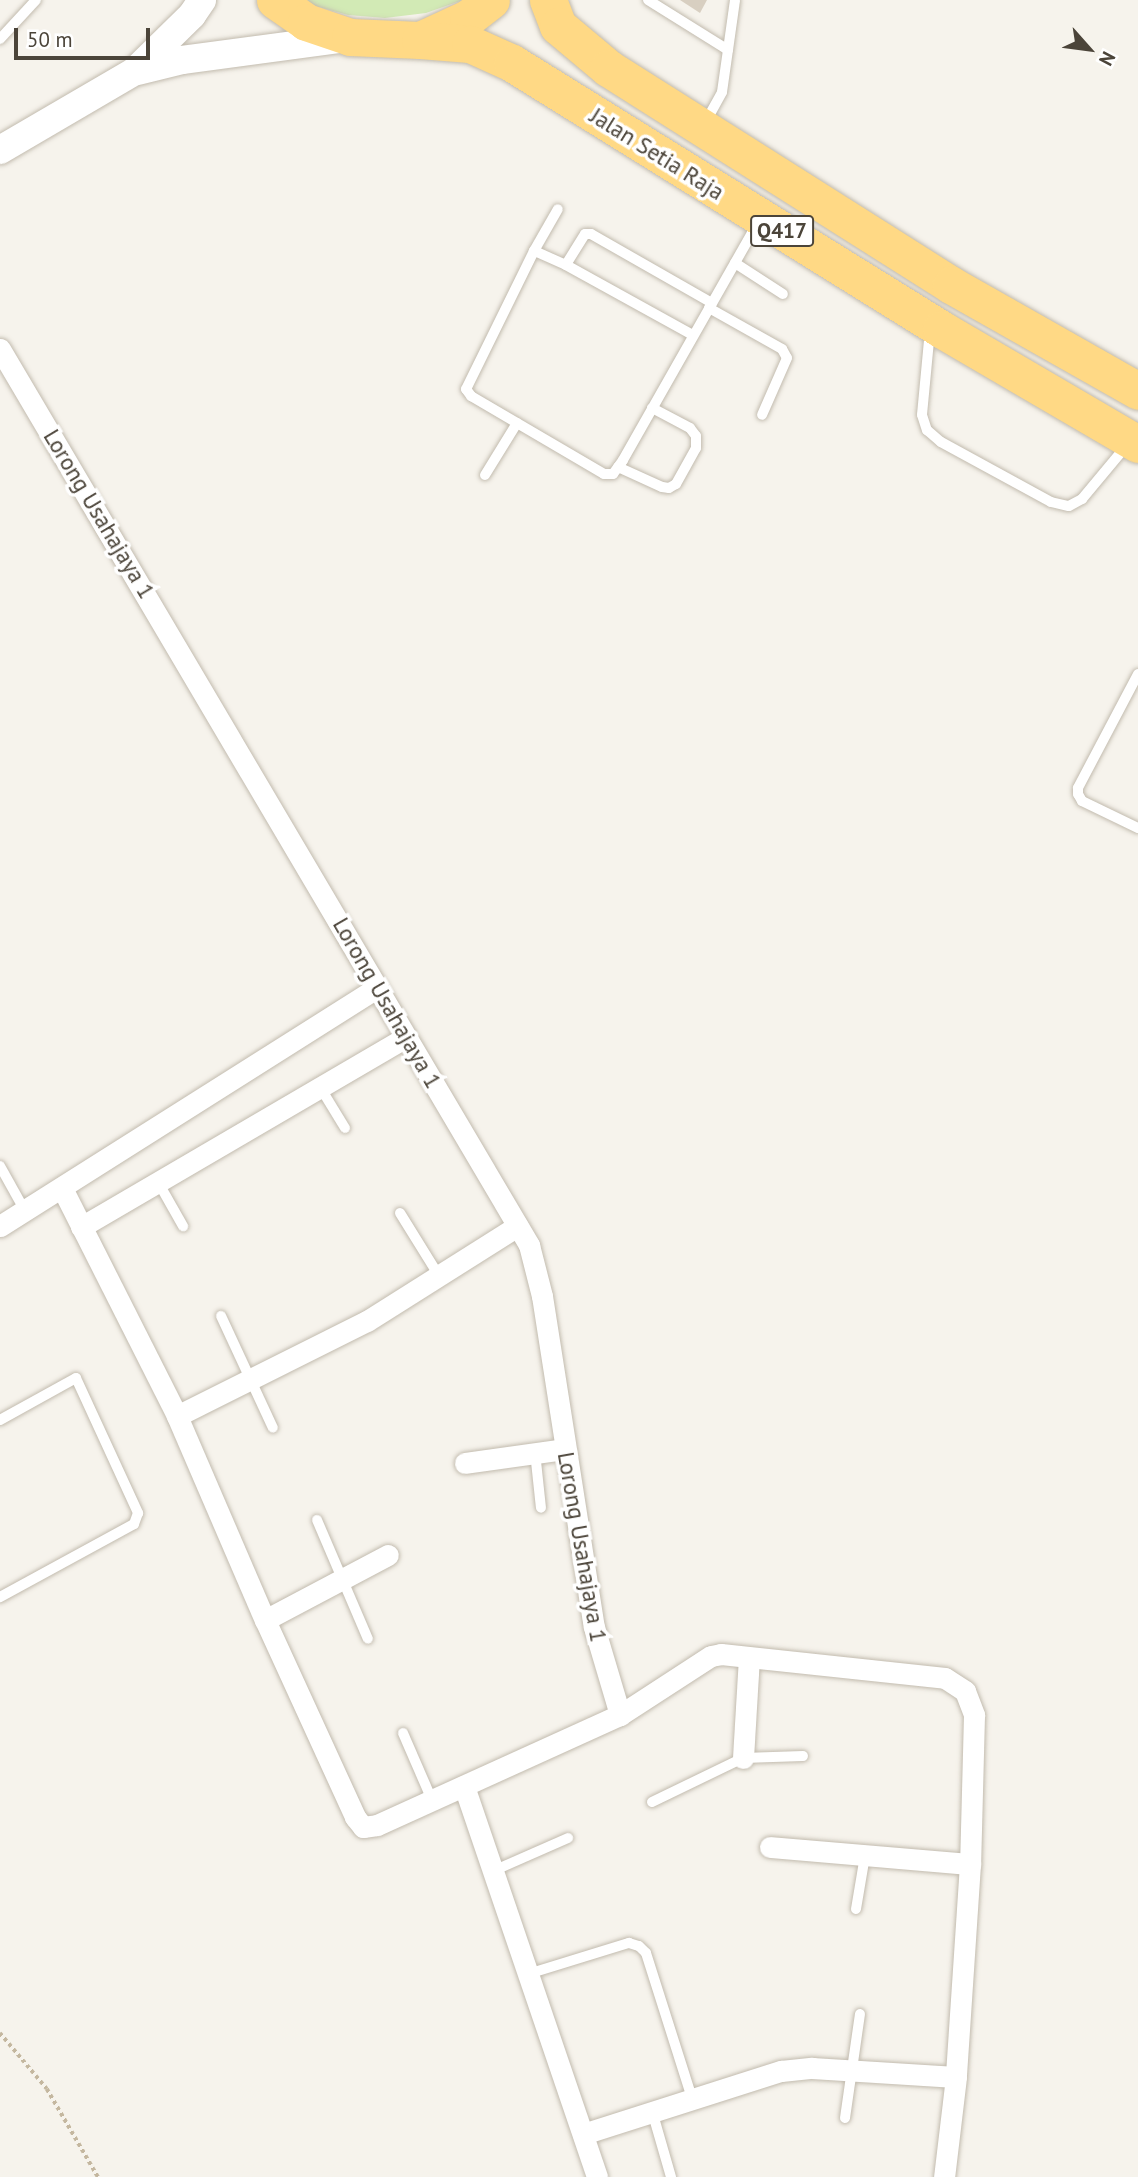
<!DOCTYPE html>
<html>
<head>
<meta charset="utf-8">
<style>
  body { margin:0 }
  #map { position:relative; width:1138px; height:2177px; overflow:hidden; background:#f6f3ec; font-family:"PT Sans",sans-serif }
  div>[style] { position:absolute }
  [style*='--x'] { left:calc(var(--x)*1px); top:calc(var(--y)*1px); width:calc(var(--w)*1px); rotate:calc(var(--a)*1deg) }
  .green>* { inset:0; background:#d2eab5 }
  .building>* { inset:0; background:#d8cfc1 }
  .path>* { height:3.5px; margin-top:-1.75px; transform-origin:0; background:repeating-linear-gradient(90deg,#c4b79f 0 3.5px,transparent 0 7px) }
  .roads { filter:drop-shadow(0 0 2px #c2bbae) drop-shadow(0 0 2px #c2bbae) }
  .service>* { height:10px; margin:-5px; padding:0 5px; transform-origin:5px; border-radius:5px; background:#fff }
  .minor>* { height:21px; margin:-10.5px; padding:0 10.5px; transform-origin:10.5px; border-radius:10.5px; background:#fff }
  .tertiary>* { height:28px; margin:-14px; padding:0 14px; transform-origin:14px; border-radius:14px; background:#fff }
  .trunk>* { height:37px; margin:-18.5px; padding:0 18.5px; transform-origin:18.5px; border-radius:18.5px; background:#ffd985 }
  span { translate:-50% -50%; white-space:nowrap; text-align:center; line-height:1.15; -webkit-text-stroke:7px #fff; paint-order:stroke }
  .shield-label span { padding:2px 5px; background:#fff; border:2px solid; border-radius:5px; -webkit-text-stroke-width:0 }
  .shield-label { font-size:21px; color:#4b4439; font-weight:700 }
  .street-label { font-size:23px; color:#4b4439 }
  .north { position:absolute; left:1054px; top:14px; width:70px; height:70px; -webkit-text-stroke:5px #fff; paint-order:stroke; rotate:118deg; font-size:19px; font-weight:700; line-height:28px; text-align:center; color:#4b4439 }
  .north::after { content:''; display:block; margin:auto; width:24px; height:32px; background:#4b4439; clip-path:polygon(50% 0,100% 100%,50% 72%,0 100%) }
  .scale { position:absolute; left:14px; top:28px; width:136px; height:32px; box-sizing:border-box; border:4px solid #4b4439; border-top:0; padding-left:9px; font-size:21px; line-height:24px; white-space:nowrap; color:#4b4439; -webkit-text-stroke:5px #fff; paint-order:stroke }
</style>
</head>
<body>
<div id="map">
  <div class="green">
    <i style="clip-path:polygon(307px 0,463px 0,426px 13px,385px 18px,348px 15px,315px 6px)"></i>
  </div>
  <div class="building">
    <i style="clip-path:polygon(680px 0,707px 0,700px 13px)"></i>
  </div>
  <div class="path">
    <i style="--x:0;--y:2033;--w:73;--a:50"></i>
    <i style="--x:47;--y:2089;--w:102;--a:59.9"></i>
  </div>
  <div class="roads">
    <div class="service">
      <i style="--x:648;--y:0;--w:94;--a:32"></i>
      <i style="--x:728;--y:50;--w:50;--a:-82"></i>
      <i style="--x:0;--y:39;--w:53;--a:-47.3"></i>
      <i style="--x:705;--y:123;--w:35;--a:-61"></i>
      <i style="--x:722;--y:92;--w:42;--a:-81.9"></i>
      <i style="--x:534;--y:251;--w:48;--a:-60.3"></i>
      <i style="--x:735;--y:263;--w:57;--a:32.9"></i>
      <i style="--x:566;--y:265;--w:145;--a:28.9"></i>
      <i style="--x:712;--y:303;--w:139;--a:-150.3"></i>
      <i style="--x:591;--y:234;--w:6;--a:180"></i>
      <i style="--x:585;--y:234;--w:36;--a:122"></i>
      <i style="--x:566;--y:265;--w:35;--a:-156"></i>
      <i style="--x:534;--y:251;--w:154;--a:116.2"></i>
      <i style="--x:466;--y:389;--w:9;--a:54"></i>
      <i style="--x:471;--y:396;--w:154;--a:30.4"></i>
      <i style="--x:604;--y:474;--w:9;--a:0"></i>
      <i style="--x:613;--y:474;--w:17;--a:-54"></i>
      <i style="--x:623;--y:460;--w:274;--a:-60.4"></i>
      <i style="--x:709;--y:308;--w:84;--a:29.3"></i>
      <i style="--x:782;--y:349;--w:10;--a:61"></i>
      <i style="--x:787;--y:358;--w:62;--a:113.7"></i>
      <i style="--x:930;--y:330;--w:85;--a:95.4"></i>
      <i style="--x:922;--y:415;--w:16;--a:72"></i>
      <i style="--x:927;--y:430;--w:18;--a:41"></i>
      <i style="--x:941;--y:442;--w:125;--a:28.6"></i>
      <i style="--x:1051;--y:502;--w:18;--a:13"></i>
      <i style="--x:1069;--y:506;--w:15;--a:-28"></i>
      <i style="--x:1082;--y:499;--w:70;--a:-50.2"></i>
      <i style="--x:618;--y:467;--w:48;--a:24.4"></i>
      <i style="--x:662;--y:487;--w:7;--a:8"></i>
      <i style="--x:669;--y:488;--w:8;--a:-30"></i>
      <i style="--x:676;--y:484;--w:41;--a:-60.9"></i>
      <i style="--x:696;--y:448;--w:12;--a:-90"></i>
      <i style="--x:696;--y:436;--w:10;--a:-127"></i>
      <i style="--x:690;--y:428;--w:43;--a:-152.2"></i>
      <i style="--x:485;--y:475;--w:61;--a:-58.4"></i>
      <i style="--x:1138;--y:674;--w:129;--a:117.8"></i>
      <i style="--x:1078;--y:788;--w:6;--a:90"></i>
      <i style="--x:1078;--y:794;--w:8;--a:60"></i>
      <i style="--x:1082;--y:801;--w:62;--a:25.7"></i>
      <i style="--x:320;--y:1087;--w:48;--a:58.6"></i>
      <i style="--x:0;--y:1166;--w:51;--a:60.9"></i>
      <i style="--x:158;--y:1182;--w:51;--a:60.4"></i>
      <i style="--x:400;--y:1213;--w:74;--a:58.2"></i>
      <i style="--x:221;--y:1316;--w:123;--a:65.1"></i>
      <i style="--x:0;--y:1420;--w:87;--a:-28.9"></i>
      <i style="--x:76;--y:1378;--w:149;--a:65.3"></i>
      <i style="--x:138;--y:1513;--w:12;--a:110"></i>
      <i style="--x:134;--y:1524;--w:153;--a:151.4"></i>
      <i style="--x:535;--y:1452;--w:56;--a:83.9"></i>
      <i style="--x:317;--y:1520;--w:129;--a:66.8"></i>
      <i style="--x:403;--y:1733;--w:73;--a:66.6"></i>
      <i style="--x:652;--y:1802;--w:101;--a:-25.8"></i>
      <i style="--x:743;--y:1758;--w:60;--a:-1.9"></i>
      <i style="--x:493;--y:1871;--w:82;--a:-23.7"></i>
      <i style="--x:856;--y:1909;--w:54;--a:-80.4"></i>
      <i style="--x:528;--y:1974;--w:106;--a:-17.1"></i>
      <i style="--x:629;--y:1943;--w:10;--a:17"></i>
      <i style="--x:639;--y:1946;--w:10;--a:45"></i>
      <i style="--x:646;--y:1953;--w:152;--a:72.4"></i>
      <i style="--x:652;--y:2111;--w:69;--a:73.9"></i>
      <i style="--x:845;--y:2118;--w:105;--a:-81.8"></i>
    </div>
    <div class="minor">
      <i style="--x:0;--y:349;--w:1041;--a:59.44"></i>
      <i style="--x:529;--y:1245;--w:53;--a:75.7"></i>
      <i style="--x:542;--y:1296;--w:335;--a:81.1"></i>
      <i style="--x:594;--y:1627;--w:92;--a:73.5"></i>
      <i style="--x:62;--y:1188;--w:255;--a:63.2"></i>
      <i style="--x:177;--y:1416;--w:222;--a:66.7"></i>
      <i style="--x:265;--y:1620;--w:217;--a:65.4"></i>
      <i style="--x:355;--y:1817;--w:13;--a:51"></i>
      <i style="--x:363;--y:1827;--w:14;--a:-8"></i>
      <i style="--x:377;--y:1825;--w:267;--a:-24.4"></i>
      <i style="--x:620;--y:1715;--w:108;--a:-33"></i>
      <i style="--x:711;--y:1656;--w:10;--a:-11"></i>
      <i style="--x:721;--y:1654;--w:225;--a:6.1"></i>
      <i style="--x:945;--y:1678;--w:24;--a:33"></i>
      <i style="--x:965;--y:1691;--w:26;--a:69"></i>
      <i style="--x:974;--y:1715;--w:149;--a:91.5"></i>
      <i style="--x:970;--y:1864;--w:213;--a:93.8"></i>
      <i style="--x:956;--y:2077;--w:101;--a:96.8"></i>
      <i style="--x:0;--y:1226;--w:446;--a:-32.3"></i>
      <i style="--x:81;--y:1227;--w:376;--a:-30.3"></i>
      <i style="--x:177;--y:1416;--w:212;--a:-26.6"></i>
      <i style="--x:367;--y:1321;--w:178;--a:-32.3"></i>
      <i style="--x:465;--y:1463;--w:100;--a:-8"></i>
      <i style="--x:265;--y:1620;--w:139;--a:-27.9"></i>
      <i style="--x:743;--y:1758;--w:100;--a:-86.6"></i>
      <i style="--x:464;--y:1786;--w:413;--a:71.2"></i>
      <i style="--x:770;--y:1847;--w:201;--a:4.9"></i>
      <i style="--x:583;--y:2134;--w:208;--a:-17.7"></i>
      <i style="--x:781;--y:2071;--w:31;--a:-6"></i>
      <i style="--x:812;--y:2068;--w:144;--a:3.6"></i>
    </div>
    <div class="tertiary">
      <i style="--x:138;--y:71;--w:45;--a:-14"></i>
      <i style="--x:182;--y:60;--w:165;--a:-7.6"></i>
      <i style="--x:0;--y:150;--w:156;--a:-30.3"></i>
      <i style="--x:135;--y:71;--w:80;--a:-44.5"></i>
      <i style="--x:192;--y:15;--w:18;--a:-56"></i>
    </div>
    <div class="trunk">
      <i style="--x:275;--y:0;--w:38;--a:35"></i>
      <i style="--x:306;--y:22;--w:46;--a:18.8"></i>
      <i style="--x:350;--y:37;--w:70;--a:2.5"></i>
      <i style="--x:420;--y:40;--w:53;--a:-24.6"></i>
      <i style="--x:468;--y:18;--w:29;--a:-38"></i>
      <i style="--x:548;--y:0;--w:28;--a:69"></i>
      <i style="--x:558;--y:26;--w:65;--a:40"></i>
      <i style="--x:608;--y:68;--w:406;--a:32.3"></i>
      <i style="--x:951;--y:285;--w:215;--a:29.5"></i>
      <i style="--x:420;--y:40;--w:50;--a:4.6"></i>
      <i style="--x:470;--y:44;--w:46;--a:24.3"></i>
      <i style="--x:512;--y:63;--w:505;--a:31.8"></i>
      <i style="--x:941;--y:329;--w:228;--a:30.3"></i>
    </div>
  </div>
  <div class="shield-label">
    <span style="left:782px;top:231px">Q417</span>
  </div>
  <div class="street-label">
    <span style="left:657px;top:154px;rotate:32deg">Jalan Setia Raja</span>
    <span style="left:99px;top:514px;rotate:59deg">Lorong Usahajaya 1</span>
    <span style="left:387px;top:1003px;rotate:60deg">Lorong Usahajaya 1</span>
    <span style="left:582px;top:1547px;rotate:80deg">Lorong Usahajaya 1</span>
  </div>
  <div class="north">N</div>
  <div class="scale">50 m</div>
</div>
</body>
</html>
